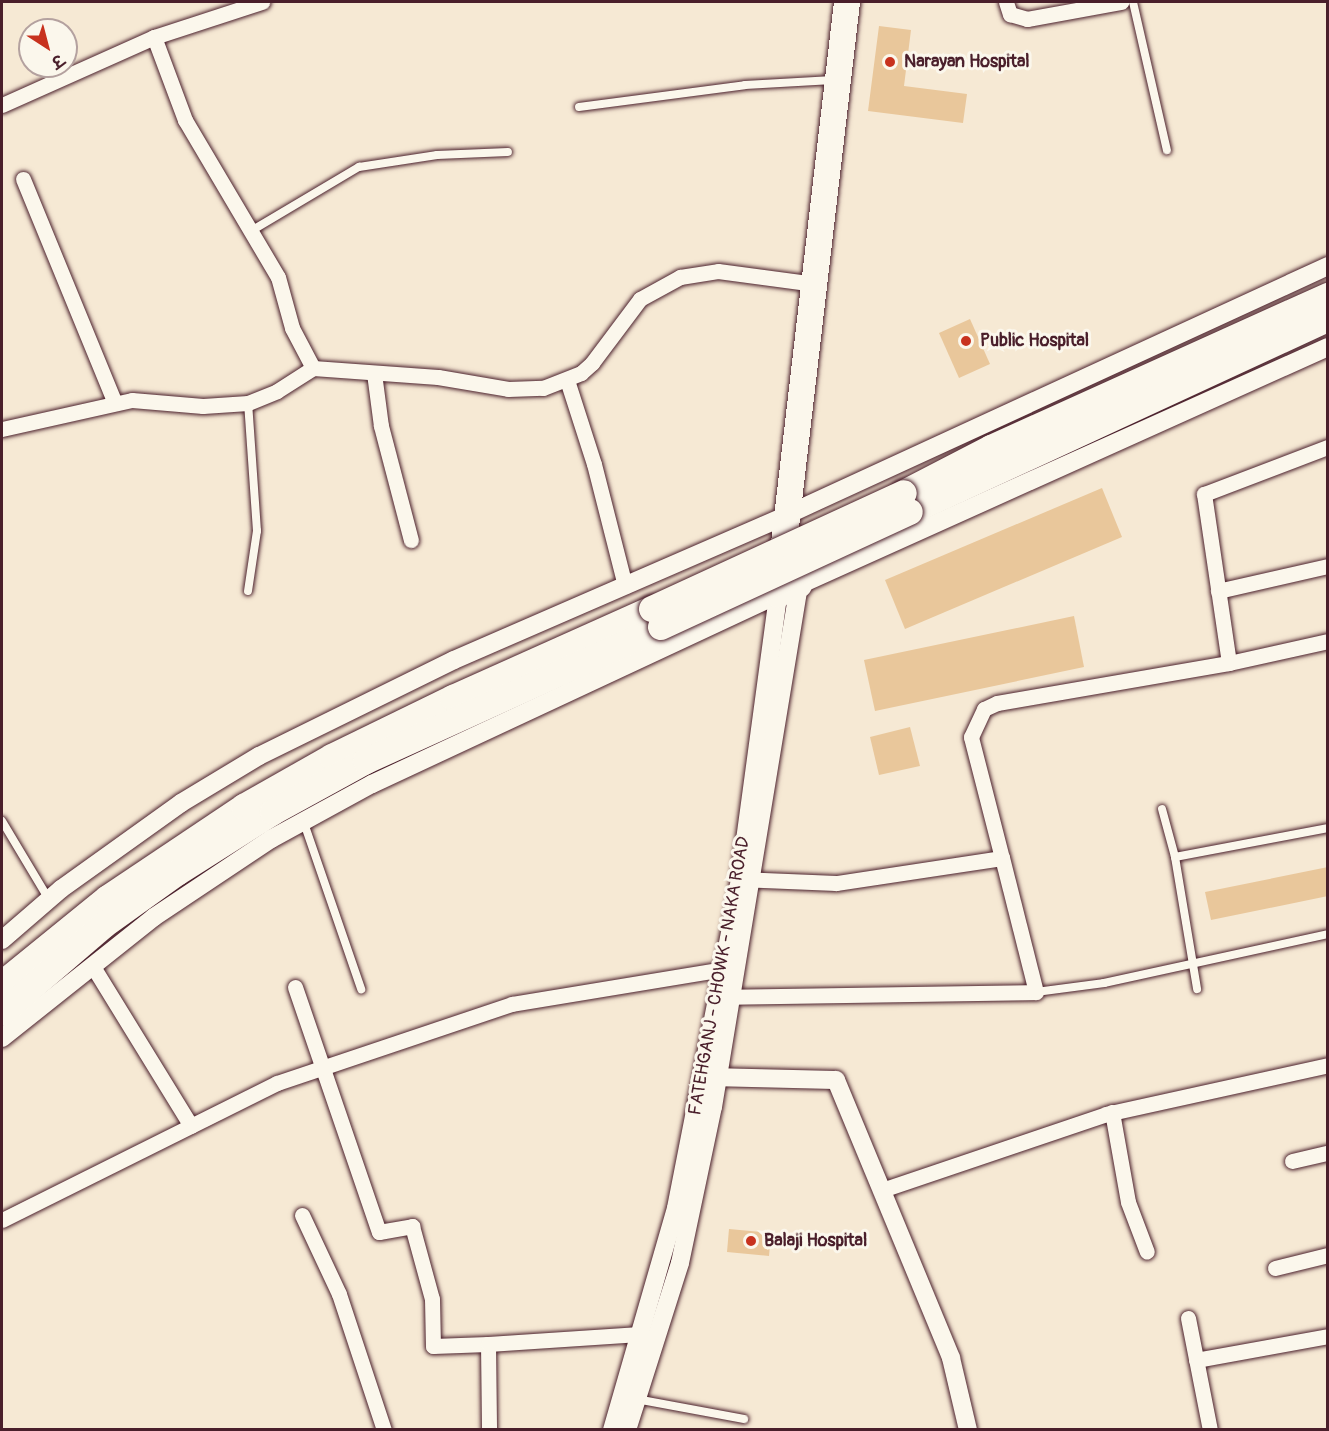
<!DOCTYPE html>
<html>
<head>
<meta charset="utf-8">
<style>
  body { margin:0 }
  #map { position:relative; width:1329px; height:1431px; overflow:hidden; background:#f6e9d4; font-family:Pangolin,"Playpen Sans Deva",sans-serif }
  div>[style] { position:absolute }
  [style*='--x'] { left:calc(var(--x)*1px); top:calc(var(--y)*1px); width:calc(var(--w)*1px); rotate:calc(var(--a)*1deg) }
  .building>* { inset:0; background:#e9c79b }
  .roads { filter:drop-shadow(0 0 2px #4a1f2b) drop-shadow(0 0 2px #4a1f2b) }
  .service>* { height:8px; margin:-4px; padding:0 4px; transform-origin:4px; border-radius:4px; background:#fbf7ec }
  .minor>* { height:15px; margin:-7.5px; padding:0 7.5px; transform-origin:7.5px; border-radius:7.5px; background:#fbf7ec }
  .tertiary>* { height:18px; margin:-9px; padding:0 9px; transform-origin:9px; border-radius:9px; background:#fbf7ec }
  .trunk>* { height:26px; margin:-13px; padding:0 13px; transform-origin:13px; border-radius:13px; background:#fbf7ec }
  .bridges { filter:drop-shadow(0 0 2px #4a1f2b) drop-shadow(0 0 2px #4a1f2b) }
  .trunk-bridge>* { height:26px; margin:-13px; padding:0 13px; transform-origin:13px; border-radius:13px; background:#fbf7ec }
  .dots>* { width:16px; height:16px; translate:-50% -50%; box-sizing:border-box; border:3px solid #fbf7ec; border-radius:50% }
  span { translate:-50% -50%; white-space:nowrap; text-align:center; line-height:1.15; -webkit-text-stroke:6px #fbf7ec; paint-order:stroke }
  .poi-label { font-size:18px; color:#4a1f2b; font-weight:700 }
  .left { translate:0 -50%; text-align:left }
  .street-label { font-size:18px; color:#4a1f2b }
  .frame { position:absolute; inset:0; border:3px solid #4a1f2b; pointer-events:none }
  .north { position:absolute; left:18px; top:18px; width:60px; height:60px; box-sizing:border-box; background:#fbf7ec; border:2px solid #b4a19f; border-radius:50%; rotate:144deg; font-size:16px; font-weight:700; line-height:24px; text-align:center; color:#4a1f2b }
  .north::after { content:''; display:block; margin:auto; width:21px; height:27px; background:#c8321e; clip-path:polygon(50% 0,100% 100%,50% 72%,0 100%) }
</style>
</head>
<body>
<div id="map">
  <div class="building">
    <i style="clip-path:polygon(879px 26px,911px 30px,904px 86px,967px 94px,963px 123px,868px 111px)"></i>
    <i style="clip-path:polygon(970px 319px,990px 364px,959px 378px,939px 333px)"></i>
    <i style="clip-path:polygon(1102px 488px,1122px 537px,905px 629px,885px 580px)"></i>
    <i style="clip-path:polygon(1074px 616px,1084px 667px,875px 711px,864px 660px)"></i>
    <i style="clip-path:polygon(910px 727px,920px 766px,879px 775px,870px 737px)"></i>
    <i style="clip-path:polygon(1328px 867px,1328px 896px,1211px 920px,1205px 892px)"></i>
    <i style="clip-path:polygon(729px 1229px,771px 1233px,769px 1256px,727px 1252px)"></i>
  </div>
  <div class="roads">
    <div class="service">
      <i style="--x:1133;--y:2;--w:152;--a:77.1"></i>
      <i style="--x:579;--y:107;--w:167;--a:-7.5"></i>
      <i style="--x:745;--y:85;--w:88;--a:-3.3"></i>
      <i style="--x:251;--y:231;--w:126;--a:-30.7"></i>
      <i style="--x:359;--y:167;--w:79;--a:-8.7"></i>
      <i style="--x:437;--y:155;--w:71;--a:-2.4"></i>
      <i style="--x:248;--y:591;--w:61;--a:-81.5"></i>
      <i style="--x:257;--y:531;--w:128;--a:-94"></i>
      <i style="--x:1162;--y:809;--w:50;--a:74.8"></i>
      <i style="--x:1175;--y:857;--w:134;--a:80.5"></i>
      <i style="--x:2;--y:821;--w:90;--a:59.1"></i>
      <i style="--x:304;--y:823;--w:176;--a:71"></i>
      <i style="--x:1175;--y:857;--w:156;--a:-10.7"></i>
      <i style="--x:1036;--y:992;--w:69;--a:-7.5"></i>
      <i style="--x:1104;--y:983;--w:229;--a:-12.3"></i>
      <i style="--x:636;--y:1399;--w:110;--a:10.5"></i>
    </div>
    <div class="minor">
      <i style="--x:1006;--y:2;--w:13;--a:72"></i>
      <i style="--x:1010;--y:14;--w:18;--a:16"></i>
      <i style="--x:1027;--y:19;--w:96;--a:-10.3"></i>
      <i style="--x:154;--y:37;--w:89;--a:69.5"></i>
      <i style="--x:185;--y:120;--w:182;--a:59.4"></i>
      <i style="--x:278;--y:277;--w:53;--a:74.6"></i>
      <i style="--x:292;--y:328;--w:45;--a:62.3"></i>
      <i style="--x:313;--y:368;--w:125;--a:4.1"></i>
      <i style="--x:438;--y:377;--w:71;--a:9.7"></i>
      <i style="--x:508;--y:389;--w:35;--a:-2"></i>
      <i style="--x:543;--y:388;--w:41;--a:-21.5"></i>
      <i style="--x:581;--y:373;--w:15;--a:-42"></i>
      <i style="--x:592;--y:363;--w:80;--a:-53.1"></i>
      <i style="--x:640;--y:299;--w:46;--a:-28.8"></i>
      <i style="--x:680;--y:277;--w:38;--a:-9"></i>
      <i style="--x:718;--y:271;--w:98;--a:7.6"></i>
      <i style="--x:2;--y:105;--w:167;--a:-24.1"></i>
      <i style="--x:154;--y:37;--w:114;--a:-18"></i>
      <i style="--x:23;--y:179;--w:242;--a:67.7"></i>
      <i style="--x:374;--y:373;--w:53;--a:82.5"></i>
      <i style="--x:381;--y:426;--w:118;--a:75.3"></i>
      <i style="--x:567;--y:380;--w:88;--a:72.2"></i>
      <i style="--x:594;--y:464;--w:126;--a:75.7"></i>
      <i style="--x:2;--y:429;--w:133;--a:-12.6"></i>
      <i style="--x:132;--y:400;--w:71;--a:4.8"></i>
      <i style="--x:203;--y:406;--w:45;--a:-3.8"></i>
      <i style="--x:248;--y:403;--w:31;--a:-22"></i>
      <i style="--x:277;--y:391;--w:43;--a:-32.6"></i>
      <i style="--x:1218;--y:591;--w:113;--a:-12.8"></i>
      <i style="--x:1229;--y:663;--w:171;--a:-98.4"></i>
      <i style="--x:1204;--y:494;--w:133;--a:-20.8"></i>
      <i style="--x:1002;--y:858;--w:125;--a:-104.4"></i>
      <i style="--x:971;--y:737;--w:31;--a:-65"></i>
      <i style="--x:984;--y:709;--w:14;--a:-25"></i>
      <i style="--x:997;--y:703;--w:235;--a:-9.8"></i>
      <i style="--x:1229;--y:663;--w:101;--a:-12.5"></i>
      <i style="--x:92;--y:965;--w:189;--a:58.4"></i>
      <i style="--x:295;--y:987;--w:259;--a:71.1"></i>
      <i style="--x:379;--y:1232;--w:34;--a:-10"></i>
      <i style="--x:412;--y:1226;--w:76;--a:74.7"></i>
      <i style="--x:432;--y:1299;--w:47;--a:88.8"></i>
      <i style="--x:433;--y:1346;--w:55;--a:-2.1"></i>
      <i style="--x:488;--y:1344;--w:86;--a:89.3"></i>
      <i style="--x:722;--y:997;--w:314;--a:-0.9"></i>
      <i style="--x:1036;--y:992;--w:138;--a:-104.2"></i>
      <i style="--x:1002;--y:858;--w:168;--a:171.4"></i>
      <i style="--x:836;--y:883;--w:97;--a:-177.6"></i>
      <i style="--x:1112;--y:1112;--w:91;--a:79.9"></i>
      <i style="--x:1128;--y:1202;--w:53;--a:69.2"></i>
      <i style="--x:1292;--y:1161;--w:37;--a:-13"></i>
      <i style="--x:882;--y:1190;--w:237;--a:-18.7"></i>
      <i style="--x:1106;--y:1114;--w:227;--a:-12.4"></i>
      <i style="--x:302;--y:1215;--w:87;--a:64.9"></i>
      <i style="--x:339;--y:1294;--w:143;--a:71.7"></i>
      <i style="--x:2;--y:1220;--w:307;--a:-26.5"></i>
      <i style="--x:277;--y:1083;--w:248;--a:-18.6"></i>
      <i style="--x:512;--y:1004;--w:214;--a:-9.4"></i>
      <i style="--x:1275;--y:1268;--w:55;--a:-13.8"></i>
      <i style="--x:1188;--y:1318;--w:114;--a:78.9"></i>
      <i style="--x:488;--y:1344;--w:152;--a:-3.8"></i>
      <i style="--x:1196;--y:1360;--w:134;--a:-10.3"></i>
    </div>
    <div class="tertiary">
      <i style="--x:2;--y:940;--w:78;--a:-40.8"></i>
      <i style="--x:61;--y:889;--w:148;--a:-35.6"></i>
      <i style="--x:181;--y:803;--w:91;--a:-31.1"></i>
      <i style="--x:259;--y:756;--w:217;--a:-26.2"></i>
      <i style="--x:454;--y:660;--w:365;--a:-23.5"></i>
      <i style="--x:789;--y:514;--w:593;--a:-24.71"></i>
      <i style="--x:2;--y:1038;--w:194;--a:-38.5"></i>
      <i style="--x:154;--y:917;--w:141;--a:-33.7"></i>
      <i style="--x:271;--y:839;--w:115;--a:-28.6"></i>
      <i style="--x:372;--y:784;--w:471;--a:-25"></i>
      <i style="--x:799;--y:585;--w:580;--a:-24.22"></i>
      <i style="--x:709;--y:1077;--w:127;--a:1.4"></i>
      <i style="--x:836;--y:1080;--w:301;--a:67.5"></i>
      <i style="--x:951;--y:1358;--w:74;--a:76.7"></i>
      <i style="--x:612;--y:1430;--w:231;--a:-73.9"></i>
      <i style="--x:676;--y:1208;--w:322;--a:-78.9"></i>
      <i style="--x:738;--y:892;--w:300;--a:-82.3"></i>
      <i style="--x:627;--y:1430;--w:175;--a:-72.4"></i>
      <i style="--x:680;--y:1263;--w:159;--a:-78.1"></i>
      <i style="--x:713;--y:1107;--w:529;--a:-80.64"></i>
    </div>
    <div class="trunk">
      <i style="--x:904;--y:493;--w:98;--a:-27.3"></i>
      <i style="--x:991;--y:448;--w:370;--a:-24.3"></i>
      <i style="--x:910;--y:512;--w:460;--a:-24.8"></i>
      <i style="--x:799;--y:585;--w:43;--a:-84.7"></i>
      <i style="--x:778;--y:595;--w:597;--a:-83.36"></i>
      <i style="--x:2;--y:984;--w:136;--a:-39.1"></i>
      <i style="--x:108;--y:898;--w:164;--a:-33.8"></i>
      <i style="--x:244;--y:807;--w:101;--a:-29.6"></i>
      <i style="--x:332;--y:757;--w:135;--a:-26"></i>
      <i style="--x:453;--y:698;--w:218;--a:-24.1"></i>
      <i style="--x:2;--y:1013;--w:133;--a:-40.7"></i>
      <i style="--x:103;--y:926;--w:91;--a:-35.6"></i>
      <i style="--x:177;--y:873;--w:114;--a:-32.4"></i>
      <i style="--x:273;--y:812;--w:106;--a:-28.7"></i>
      <i style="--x:366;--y:761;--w:324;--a:-24.4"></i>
    </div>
  </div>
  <div class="bridges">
    <div class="trunk-bridge">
      <i style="--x:652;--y:609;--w:277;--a:-24.7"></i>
      <i style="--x:661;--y:627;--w:274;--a:-24.8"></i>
    </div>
  </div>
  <div class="dots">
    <i style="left:890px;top:62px;background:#c8321e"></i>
    <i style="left:966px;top:341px;background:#c8321e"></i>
    <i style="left:751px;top:1241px;background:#c8321e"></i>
  </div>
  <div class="poi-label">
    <span class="left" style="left:904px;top:62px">Narayan Hospital</span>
    <span class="left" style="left:980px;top:341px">Public Hospital</span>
    <span class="left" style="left:764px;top:1241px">Balaji Hospital</span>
  </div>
  <div class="street-label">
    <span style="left:720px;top:976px;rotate:-80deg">FATEHGANJ - CHOWK - NAKA ROAD</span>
  </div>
  <div class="frame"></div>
  <div class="north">उ</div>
</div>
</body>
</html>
